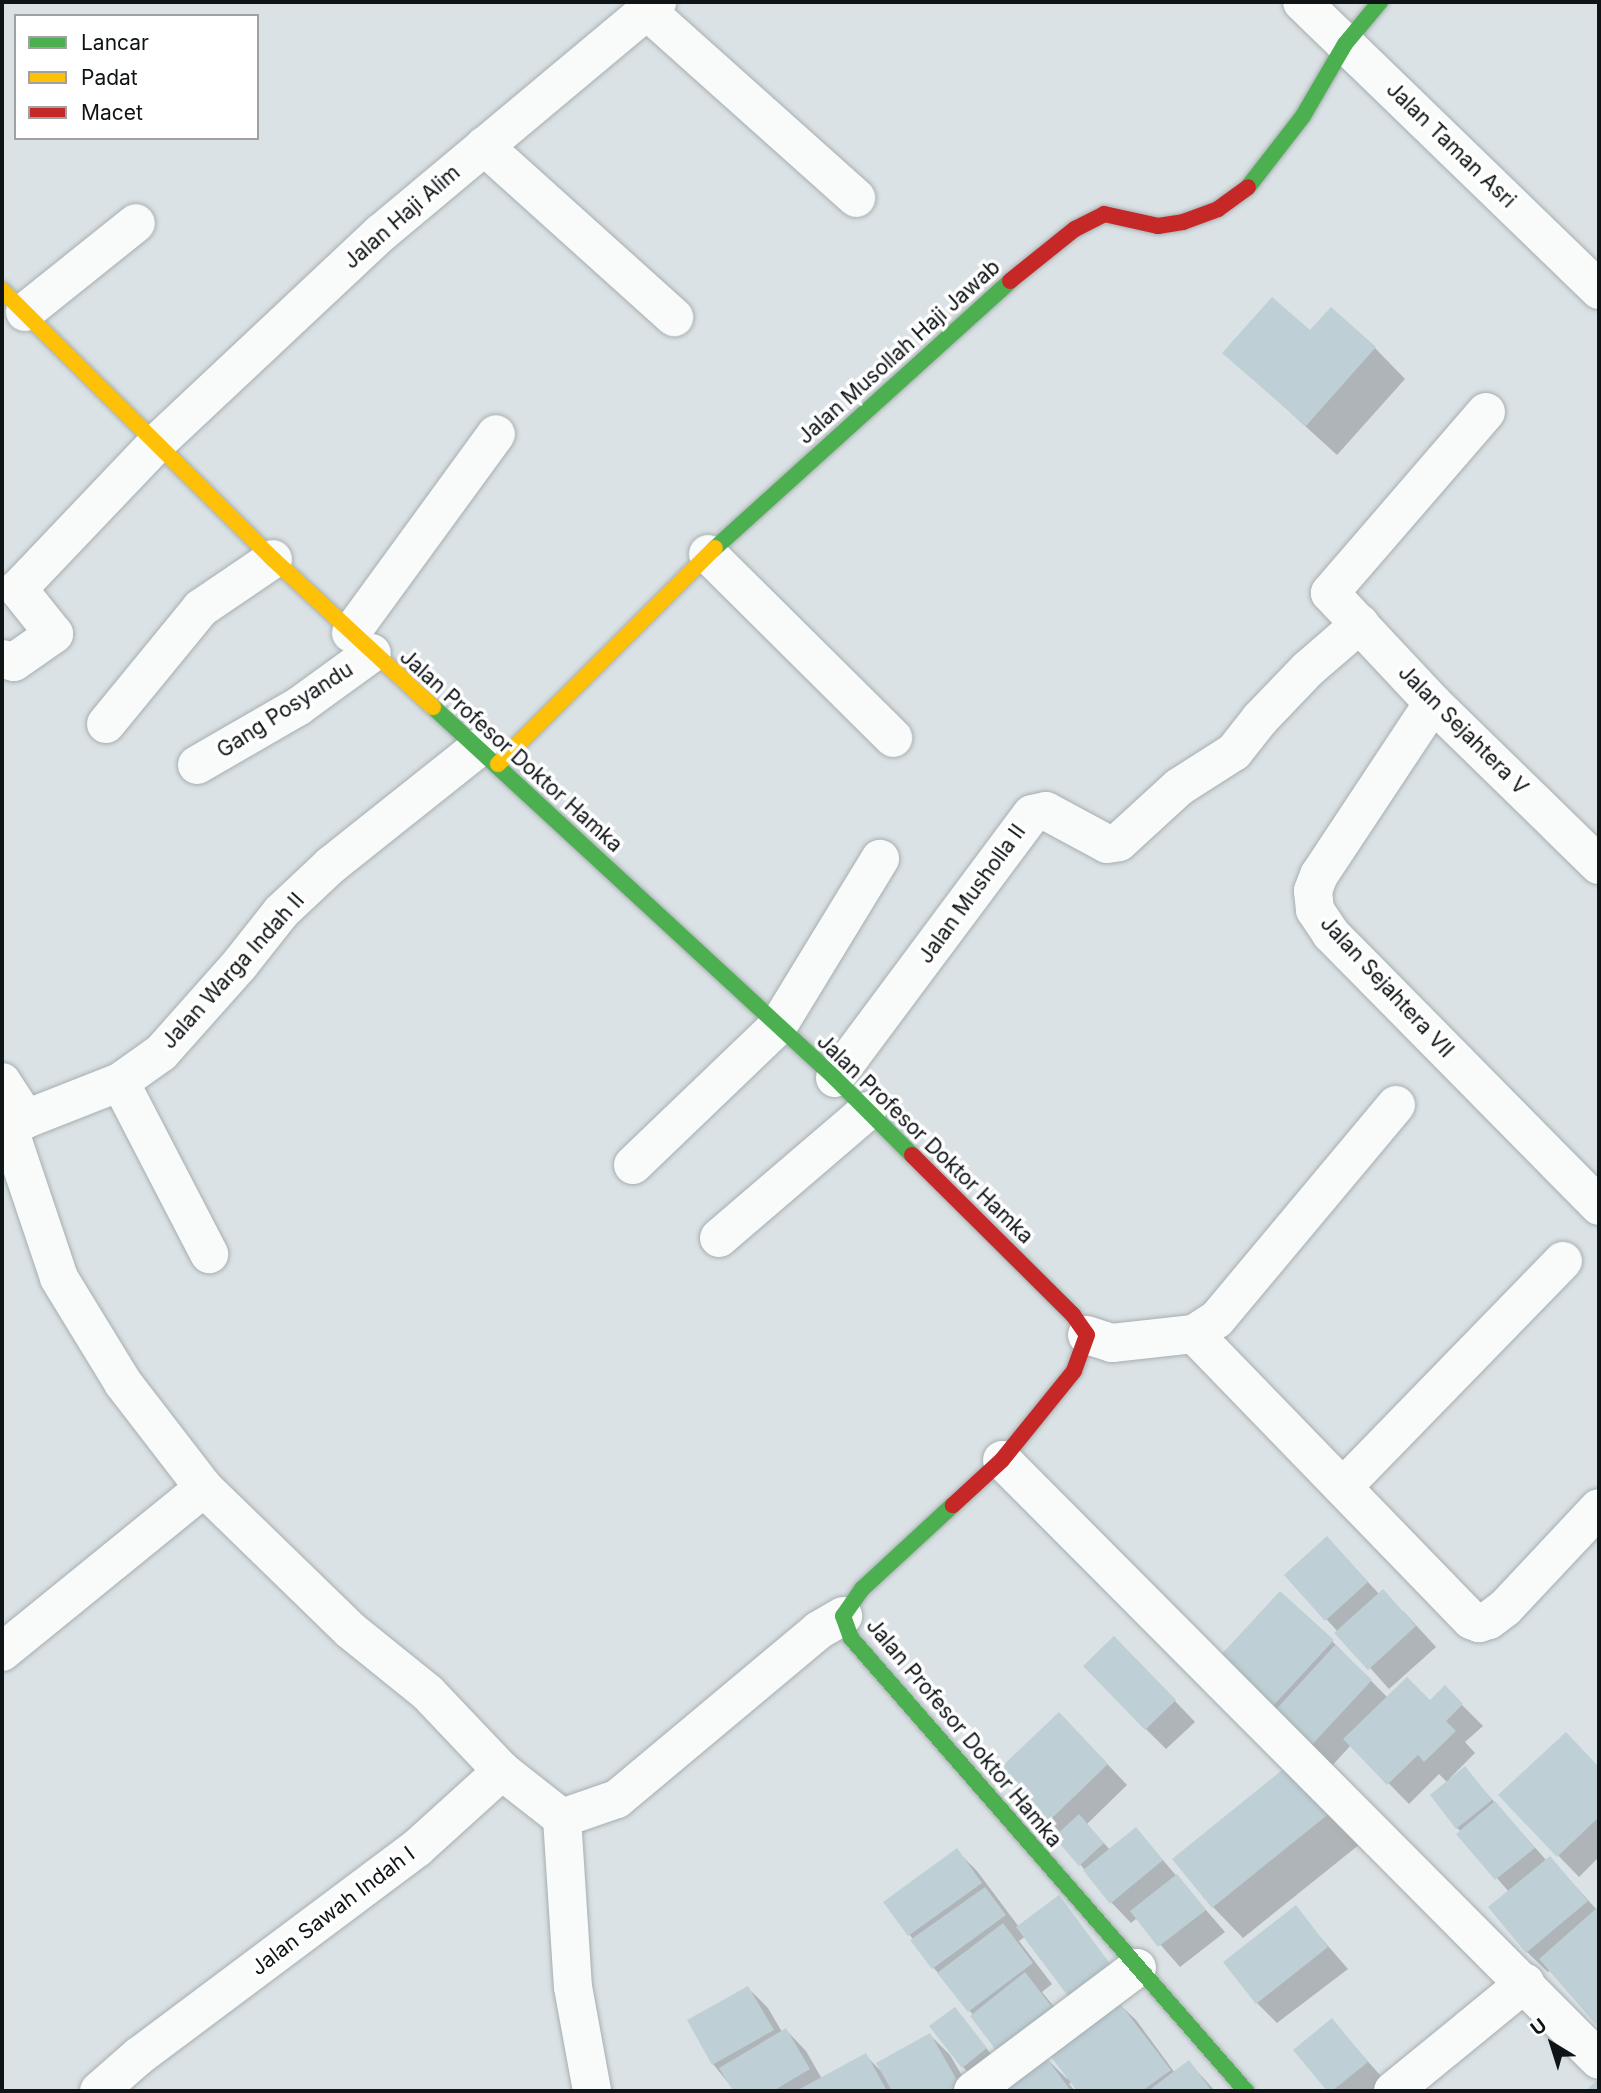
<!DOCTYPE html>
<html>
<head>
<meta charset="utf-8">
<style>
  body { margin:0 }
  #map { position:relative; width:1601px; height:2093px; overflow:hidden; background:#dae2e5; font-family:Inter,sans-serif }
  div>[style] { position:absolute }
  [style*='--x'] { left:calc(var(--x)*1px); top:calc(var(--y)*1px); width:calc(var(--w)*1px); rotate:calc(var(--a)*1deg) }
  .shadow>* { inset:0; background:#0003 }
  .building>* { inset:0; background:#becfd6 }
  .roads { filter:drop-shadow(0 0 2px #a7aeb0) drop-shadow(0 0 2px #a7aeb0) }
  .street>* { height:38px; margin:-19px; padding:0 19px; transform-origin:19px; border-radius:19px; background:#f9fbfb }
  .fast>* { height:16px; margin:-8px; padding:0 8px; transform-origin:8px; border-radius:8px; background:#4caf50 }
  .slow>* { height:16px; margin:-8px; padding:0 8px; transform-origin:8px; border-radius:8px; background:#ffc107 }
  .jam>* { height:16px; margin:-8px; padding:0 8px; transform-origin:8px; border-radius:8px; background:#c62828 }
  span { translate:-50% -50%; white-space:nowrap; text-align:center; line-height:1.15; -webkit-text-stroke:7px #fff; paint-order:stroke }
  .street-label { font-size:21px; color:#0f1416 }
  .frame { position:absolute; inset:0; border:4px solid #0f1416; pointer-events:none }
  .legend { position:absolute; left:14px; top:14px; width:245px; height:126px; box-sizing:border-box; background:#fff; border:2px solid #9fa1a2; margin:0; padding:9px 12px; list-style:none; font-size:21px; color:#0f1416 }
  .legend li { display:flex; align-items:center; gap:14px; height:35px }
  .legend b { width:35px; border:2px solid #9fa1a2 }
  .north { position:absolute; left:1517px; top:2009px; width:70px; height:70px; -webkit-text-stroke:5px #fff; paint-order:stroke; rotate:322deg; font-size:19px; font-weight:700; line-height:28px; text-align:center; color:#0f1416 }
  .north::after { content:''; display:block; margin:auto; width:24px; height:32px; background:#0f1416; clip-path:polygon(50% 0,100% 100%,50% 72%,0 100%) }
</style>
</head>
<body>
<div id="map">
  <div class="shadow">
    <i style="clip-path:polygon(1310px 332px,1375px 348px,1405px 379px,1337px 455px,1225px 353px)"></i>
    <i style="clip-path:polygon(1347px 1559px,1380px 1595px,1404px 1612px,1436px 1647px,1389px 1689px,1287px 1575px)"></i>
    <i style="clip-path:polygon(1332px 1641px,1388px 1698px,1430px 1703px,1445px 1688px,1483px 1726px,1465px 1742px,1475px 1753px,1450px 1778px,1451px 1780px,1465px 1769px,1547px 1861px,1550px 1858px,1597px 1910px,1599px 1908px,1599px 2025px,1551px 1970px,1548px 1972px,1527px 1952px,1509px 1892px,1459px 1834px,1462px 1832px,1457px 1828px,1448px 1783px,1439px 1774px,1409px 1804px,1351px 1745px,1330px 1768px,1242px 1678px)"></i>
    <i style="clip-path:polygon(1135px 1659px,1195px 1722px,1166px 1749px,1146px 1729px)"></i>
    <i style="clip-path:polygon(1566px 1734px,1599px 1768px,1599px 1857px,1579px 1877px,1500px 1795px)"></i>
    <i style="clip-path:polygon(1080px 1735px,1127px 1785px,1087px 1824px,1110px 1850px,1136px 1829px,1225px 1932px,1180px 1967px,1137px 1918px,1131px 1923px,1111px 1902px,1080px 1864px,1061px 1833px,1000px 1770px)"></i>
    <i style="clip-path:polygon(1296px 1761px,1365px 1840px,1243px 1938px,1213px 1907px)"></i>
    <i style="clip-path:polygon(evenodd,956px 1850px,977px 1871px,1019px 1927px,1117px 2002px,1136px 2020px,1175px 2073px,1189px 2062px,1215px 2091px,1079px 2091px,1072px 2082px,1069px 2084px,1075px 2091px,991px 2091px,1020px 2071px,933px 1967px,886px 1902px,956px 1850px,1026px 1936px,1091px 2018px,1073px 2030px,1042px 1992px,1052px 1984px,1019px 1941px,1026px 1936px,956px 1850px,1046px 2048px,1069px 2077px,1067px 2079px,1043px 2055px,1046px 2048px)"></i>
    <i style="clip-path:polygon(1295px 1908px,1348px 1969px,1277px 2023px,1257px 2003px)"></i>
    <i style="clip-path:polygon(748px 1988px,768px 2008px,782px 2032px,786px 2030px,806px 2051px,822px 2079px,865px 2055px,882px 2072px,930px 2035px,950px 2055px,971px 2091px,735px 2091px,713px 2064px)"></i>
    <i style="clip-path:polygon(955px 2009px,995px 2059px,973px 2077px,963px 2067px)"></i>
    <i style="clip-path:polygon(1332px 2021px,1388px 2084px,1378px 2091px,1330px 2091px,1296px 2050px)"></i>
  </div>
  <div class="building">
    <i style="clip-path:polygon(1272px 297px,1310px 330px,1331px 307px,1376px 347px,1306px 426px,1222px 353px)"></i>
    <i style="clip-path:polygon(1327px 1536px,1368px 1582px,1325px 1621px,1284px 1575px)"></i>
    <i style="clip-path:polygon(1383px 1589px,1416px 1626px,1368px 1670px,1334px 1633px)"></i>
    <i style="clip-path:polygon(1280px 1591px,1334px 1640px,1272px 1707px,1219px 1657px)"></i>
    <i style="clip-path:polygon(1114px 1636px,1176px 1700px,1145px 1730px,1083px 1666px)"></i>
    <i style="clip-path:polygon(1335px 1645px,1372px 1680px,1308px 1749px,1271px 1715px)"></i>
    <i style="clip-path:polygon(1407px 1677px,1430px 1700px,1445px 1685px,1463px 1704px,1446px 1721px,1456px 1731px,1424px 1762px,1418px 1755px,1387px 1785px,1343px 1739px)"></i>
    <i style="clip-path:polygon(1059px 1712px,1108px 1764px,1048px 1822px,998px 1770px)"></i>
    <i style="clip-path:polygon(1566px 1732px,1599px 1767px,1599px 1817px,1557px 1857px,1498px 1795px)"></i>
    <i style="clip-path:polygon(1296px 1759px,1336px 1808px,1212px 1908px,1172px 1859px)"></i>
    <i style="clip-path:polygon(1465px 1766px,1492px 1800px,1456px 1829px,1430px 1795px)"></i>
    <i style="clip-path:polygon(1495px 1801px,1535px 1848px,1495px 1880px,1456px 1834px)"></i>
    <i style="clip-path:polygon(1079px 1814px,1104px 1843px,1079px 1866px,1054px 1837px)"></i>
    <i style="clip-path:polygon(1136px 1827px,1163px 1860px,1110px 1904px,1083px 1870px)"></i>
    <i style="clip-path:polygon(957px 1848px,982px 1883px,908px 1936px,883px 1902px)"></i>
    <i style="clip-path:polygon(1550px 1856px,1588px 1901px,1526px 1953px,1488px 1907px)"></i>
    <i style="clip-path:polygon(1177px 1874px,1206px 1910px,1158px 1947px,1130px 1911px)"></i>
    <i style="clip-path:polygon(985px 1887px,1006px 1915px,932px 1969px,910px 1940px)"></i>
    <i style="clip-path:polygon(1059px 1895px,1114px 1969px,1071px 2000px,1016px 1927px)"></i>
    <i style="clip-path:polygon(1296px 1905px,1328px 1947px,1256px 2004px,1223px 1962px)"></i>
    <i style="clip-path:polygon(1599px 1906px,1599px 2028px,1539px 1959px)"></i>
    <i style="clip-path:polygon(1003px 1923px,1033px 1963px,968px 2012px,937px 1973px)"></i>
    <i style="clip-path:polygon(1025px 1972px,1052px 2007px,996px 2050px,970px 2016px)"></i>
    <i style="clip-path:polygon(748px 1986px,774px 2030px,712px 2065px,687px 2020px)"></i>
    <i style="clip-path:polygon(1115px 1997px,1171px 2070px,1142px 2091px,1077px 2091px,1045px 2049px)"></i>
    <i style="clip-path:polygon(955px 2007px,987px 2048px,962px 2068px,929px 2026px)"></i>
    <i style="clip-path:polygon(1332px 2018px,1368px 2062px,1332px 2091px,1327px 2091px,1293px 2050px)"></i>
    <i style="clip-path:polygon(786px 2028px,810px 2069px,773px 2091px,733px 2091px,719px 2068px)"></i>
    <i style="clip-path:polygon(930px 2033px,962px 2089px,957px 2091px,892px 2091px,876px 2063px)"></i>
    <i style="clip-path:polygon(866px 2053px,887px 2091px,796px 2091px)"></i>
    <i style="clip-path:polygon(1043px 2053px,1071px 2091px,988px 2091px)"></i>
    <i style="clip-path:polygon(1189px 2060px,1212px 2091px,1148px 2091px)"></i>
    <i style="clip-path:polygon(1599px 2079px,1599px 2091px,1585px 2091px)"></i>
  </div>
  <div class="roads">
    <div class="street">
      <i style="--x:1302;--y:2;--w:414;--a:44.1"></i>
      <i style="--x:646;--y:10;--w:282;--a:41.8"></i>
      <i style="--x:484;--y:146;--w:256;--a:42"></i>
      <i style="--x:25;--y:312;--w:142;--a:-38.7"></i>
      <i style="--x:1486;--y:412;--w:239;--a:130.8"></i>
      <i style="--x:1330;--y:593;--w:151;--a:46.9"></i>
      <i style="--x:1433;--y:703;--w:232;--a:44.3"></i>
      <i style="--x:708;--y:554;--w:261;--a:44.8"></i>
      <i style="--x:351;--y:633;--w:246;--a:-53.9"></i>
      <i style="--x:2;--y:659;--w:12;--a:14"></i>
      <i style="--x:14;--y:662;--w:49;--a:-35"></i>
      <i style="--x:54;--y:634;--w:58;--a:-128.7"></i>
      <i style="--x:18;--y:589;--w:202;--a:-46.4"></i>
      <i style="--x:157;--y:443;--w:307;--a:-43.2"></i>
      <i style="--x:381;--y:233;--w:360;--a:-39.9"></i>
      <i style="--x:1433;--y:703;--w:206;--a:123.5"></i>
      <i style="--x:1319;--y:875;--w:17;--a:111"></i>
      <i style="--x:1313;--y:891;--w:19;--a:84"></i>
      <i style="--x:1315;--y:910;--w:29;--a:56"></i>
      <i style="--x:1331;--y:934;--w:382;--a:45.4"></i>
      <i style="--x:106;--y:724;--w:150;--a:-50.7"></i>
      <i style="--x:201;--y:608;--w:87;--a:-34.2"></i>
      <i style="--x:197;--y:765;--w:118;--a:-30"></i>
      <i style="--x:299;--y:706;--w:90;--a:-36"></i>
      <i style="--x:835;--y:1078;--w:329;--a:-53.3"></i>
      <i style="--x:1032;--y:814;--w:14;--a:-12"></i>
      <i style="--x:1046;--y:811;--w:69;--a:28.4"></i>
      <i style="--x:1107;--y:844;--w:12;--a:-9"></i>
      <i style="--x:1119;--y:842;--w:81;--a:-42.5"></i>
      <i style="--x:1179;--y:787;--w:65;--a:-32.5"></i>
      <i style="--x:1234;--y:752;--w:42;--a:-51.8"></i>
      <i style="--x:1260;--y:719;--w:69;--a:-46.2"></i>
      <i style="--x:1308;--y:669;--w:69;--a:-40.9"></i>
      <i style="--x:2;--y:1082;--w:44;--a:57"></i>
      <i style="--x:120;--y:1082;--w:194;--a:62.6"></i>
      <i style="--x:9;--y:1129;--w:157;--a:71.4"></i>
      <i style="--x:59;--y:1278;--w:123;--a:58.6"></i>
      <i style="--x:123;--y:1383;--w:133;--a:52.4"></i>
      <i style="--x:204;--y:1488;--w:204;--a:44.2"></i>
      <i style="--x:350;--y:1630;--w:100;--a:38.9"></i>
      <i style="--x:428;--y:1693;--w:108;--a:46.5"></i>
      <i style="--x:502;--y:1771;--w:76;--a:38.1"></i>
      <i style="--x:2;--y:1135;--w:29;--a:-34"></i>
      <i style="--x:26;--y:1119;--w:101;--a:-21.5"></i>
      <i style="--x:120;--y:1082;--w:50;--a:-35.3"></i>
      <i style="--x:161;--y:1053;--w:119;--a:-48.4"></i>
      <i style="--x:240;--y:964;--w:66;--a:-51.7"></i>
      <i style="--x:281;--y:912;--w:69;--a:-43.2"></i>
      <i style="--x:331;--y:865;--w:188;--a:-38.5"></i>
      <i style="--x:633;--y:1165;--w:201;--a:-43.8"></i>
      <i style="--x:778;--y:1026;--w:196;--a:-58.6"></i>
      <i style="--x:719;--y:1238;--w:195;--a:-40.6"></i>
      <i style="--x:1194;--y:1334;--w:398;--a:45.9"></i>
      <i style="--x:1471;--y:1620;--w:9;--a:21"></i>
      <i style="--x:1479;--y:1623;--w:10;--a:-17"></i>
      <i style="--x:1489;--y:1620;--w:20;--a:-37"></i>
      <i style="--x:1505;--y:1608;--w:137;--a:-46.8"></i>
      <i style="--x:1087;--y:1335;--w:26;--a:18"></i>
      <i style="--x:1112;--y:1343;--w:82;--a:-6.3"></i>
      <i style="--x:1194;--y:1334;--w:27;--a:-33"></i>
      <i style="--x:1217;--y:1319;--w:279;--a:-50.1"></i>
      <i style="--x:1002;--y:1460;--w:846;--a:45.14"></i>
      <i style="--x:1344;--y:1486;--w:314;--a:-45.8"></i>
      <i style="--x:2;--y:1652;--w:260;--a:-39.1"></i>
      <i style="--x:562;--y:1818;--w:58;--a:-19.1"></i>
      <i style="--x:617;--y:1799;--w:263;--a:-39.9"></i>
      <i style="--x:819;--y:1630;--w:28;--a:-30"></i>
      <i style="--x:562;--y:1818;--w:169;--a:86.3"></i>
      <i style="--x:573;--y:1987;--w:106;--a:79.6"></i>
      <i style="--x:99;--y:2091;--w:53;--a:-41.2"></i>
      <i style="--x:139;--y:2056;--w:347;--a:-36.8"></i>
      <i style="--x:417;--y:1848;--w:115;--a:-42.2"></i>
      <i style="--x:973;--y:2091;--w:205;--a:-36.9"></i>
      <i style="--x:1393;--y:2091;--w:171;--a:-39.3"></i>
    </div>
    <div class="fast">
      <i style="--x:1248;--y:187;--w:90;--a:-52.2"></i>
      <i style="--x:1303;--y:116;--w:83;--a:-59.7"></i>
      <i style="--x:1345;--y:44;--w:55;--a:-50.2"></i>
      <i style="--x:715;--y:548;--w:398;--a:-42.1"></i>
      <i style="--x:433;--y:707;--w:547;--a:42.7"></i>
      <i style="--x:835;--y:1078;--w:109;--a:45"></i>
      <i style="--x:953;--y:1505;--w:124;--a:137.3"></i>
      <i style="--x:862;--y:1589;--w:33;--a:125"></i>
      <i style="--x:843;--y:1616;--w:23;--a:70"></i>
      <i style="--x:851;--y:1638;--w:601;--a:48.91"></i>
    </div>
    <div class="slow">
      <i style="--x:2;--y:290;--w:382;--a:44.8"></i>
      <i style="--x:273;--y:559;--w:218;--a:42.8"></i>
      <i style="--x:498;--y:764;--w:306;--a:-44.9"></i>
    </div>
    <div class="jam">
      <i style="--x:1010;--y:281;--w:83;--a:-38.7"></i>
      <i style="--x:1075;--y:229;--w:33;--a:-27"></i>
      <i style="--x:1104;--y:214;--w:55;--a:12.5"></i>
      <i style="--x:1158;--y:226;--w:25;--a:-9"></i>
      <i style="--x:1183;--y:222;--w:37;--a:-20"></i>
      <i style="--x:1218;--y:209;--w:37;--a:-36"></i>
      <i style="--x:912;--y:1155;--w:227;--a:44.8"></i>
      <i style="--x:1073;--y:1315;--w:24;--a:55"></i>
      <i style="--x:1087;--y:1335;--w:38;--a:110"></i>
      <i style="--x:1074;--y:1371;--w:114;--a:129"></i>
      <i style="--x:1002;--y:1460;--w:67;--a:137.4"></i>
    </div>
  </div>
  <div class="street-label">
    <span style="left:1451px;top:145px;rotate:44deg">Jalan Taman Asri</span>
    <span style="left:402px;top:217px;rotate:-41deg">Jalan Haji Alim</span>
    <span style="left:899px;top:352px;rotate:-42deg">Jalan Musollah Haji Jawab</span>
    <span style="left:285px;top:710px;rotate:-33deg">Gang Posyandu</span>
    <span style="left:1463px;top:730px;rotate:45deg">Jalan Sejahtera V</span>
    <span style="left:511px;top:751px;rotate:42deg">Jalan Profesor Doktor Hamka</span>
    <span style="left:972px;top:894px;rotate:-54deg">Jalan Musholla II</span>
    <span style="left:233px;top:971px;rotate:-48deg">Jalan Warga Indah II</span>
    <span style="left:1387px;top:987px;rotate:47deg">Jalan Sejahtera VII</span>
    <span style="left:925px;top:1139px;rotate:44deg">Jalan Profesor Doktor Hamka</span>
    <span style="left:964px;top:1733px;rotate:50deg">Jalan Profesor Doktor Hamka</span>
    <span style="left:333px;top:1911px;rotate:-37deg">Jalan Sawah Indah I</span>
  </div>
  <div class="frame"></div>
  <ul class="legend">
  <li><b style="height:9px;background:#4caf50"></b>Lancar</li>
  <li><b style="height:9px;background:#ffc107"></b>Padat</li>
  <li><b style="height:9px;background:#c62828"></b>Macet</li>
  </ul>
  <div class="north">U</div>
</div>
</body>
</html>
